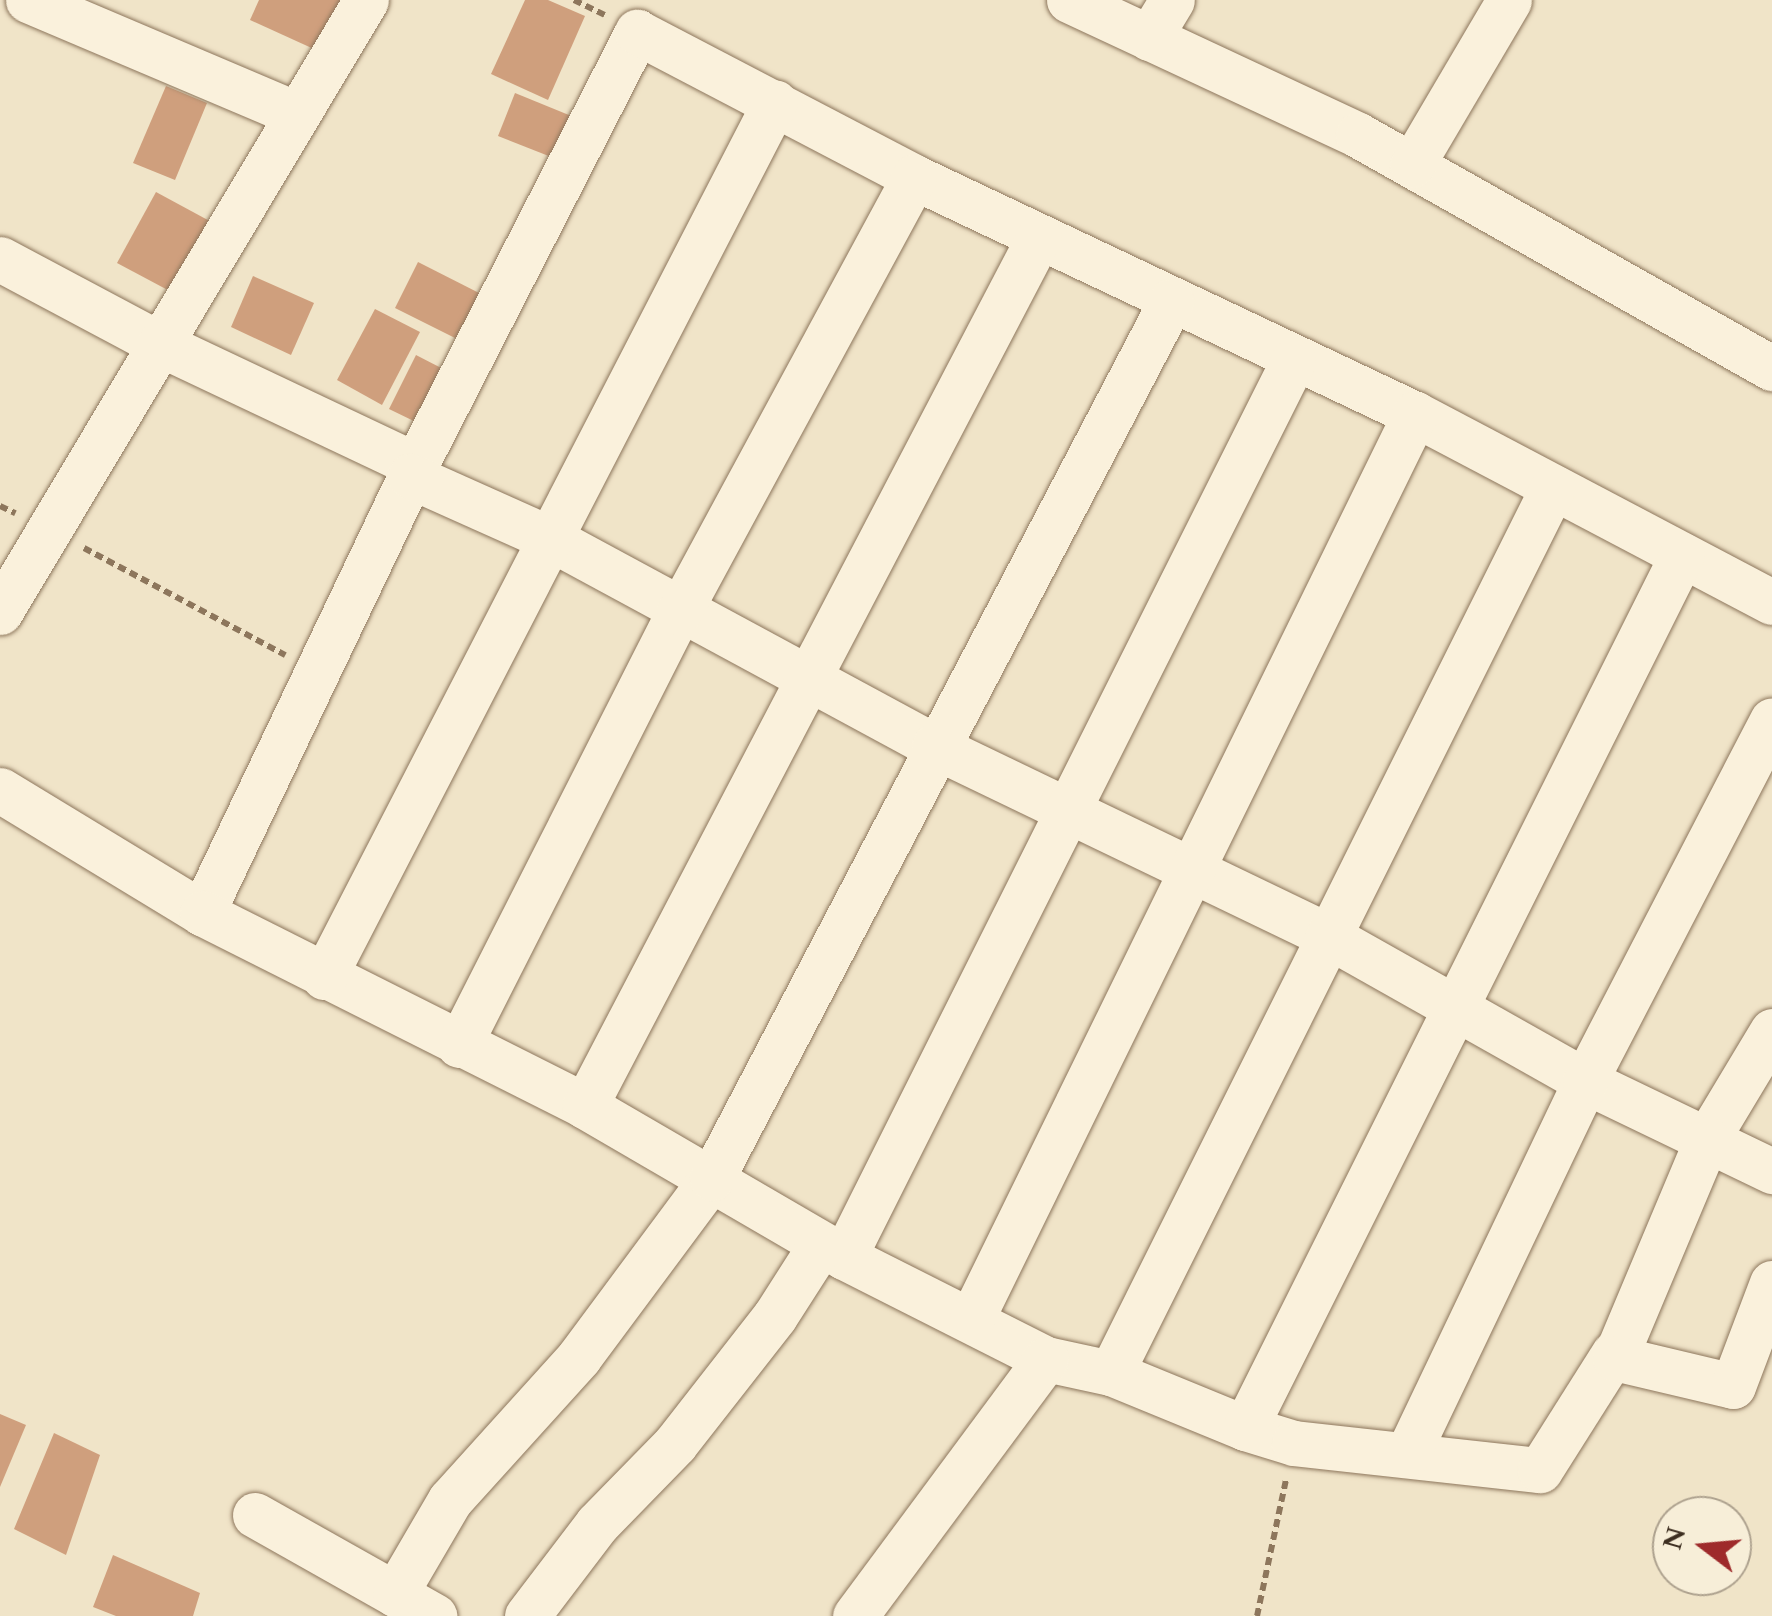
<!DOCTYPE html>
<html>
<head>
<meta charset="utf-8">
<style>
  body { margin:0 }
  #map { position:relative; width:1772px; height:1616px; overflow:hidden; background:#f0e4c8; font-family:Spectral,serif }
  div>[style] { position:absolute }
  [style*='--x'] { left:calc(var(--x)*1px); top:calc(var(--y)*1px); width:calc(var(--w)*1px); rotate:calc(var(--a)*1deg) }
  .building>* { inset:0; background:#cf9f7d }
  .path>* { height:6px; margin-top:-3px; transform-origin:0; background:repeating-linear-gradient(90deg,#8d765c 0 8px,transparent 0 13px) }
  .roads { filter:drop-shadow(0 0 2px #8d765c) drop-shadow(0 0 2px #8d765c) }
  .minor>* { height:45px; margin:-22.5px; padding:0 22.5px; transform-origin:22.5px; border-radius:22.5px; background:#faf1dc }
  span { translate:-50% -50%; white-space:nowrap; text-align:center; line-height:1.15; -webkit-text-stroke:10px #f7eed8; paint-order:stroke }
  .north { position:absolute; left:1652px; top:1496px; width:100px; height:100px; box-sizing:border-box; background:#f7eed8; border:2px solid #ada18e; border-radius:50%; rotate:286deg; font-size:28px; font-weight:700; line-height:40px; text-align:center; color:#3d2e20 }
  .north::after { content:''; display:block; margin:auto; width:35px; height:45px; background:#9e2a2b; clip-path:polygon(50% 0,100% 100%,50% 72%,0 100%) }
</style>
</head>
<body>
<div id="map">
  <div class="building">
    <i style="clip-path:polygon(259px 0,352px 0,327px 55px,250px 20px)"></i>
    <i style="clip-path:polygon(525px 0,548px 0,585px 16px,548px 100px,491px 74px)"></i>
    <i style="clip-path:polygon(166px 86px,207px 103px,175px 180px,133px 163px)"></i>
    <i style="clip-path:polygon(515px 93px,586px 122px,569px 164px,498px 136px)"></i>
    <i style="clip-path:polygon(156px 192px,217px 225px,179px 296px,117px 263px)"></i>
    <i style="clip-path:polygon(418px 262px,485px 296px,463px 342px,395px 308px)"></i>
    <i style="clip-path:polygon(253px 276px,314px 303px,291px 355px,231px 327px)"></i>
    <i style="clip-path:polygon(375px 309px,420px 332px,382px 405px,337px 380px)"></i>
    <i style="clip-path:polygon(416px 355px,449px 372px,422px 425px,389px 409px)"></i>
    <i style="clip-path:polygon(0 1414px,26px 1425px,0 1487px)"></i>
    <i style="clip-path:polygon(54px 1433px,100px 1455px,66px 1555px,14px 1529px)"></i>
    <i style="clip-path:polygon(113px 1555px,200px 1593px,193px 1616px,116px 1616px,93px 1607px)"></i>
  </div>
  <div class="path">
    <i style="--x:574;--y:0;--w:34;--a:26"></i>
    <i style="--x:0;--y:506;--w:17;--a:25"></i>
    <i style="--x:84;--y:548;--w:228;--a:28"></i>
    <i style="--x:1257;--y:1616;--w:139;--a:-78"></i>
  </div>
  <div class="roads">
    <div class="minor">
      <i style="--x:28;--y:0;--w:292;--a:23"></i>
      <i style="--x:1069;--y:0;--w:319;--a:25"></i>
      <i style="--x:1358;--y:135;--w:475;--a:29.4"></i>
      <i style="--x:1149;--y:38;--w:44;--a:-58.8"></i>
      <i style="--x:1412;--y:165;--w:191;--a:-59.5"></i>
      <i style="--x:0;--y:259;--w:181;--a:28"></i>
      <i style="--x:160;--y:344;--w:283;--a:25.3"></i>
      <i style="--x:410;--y:476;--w:499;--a:-62.9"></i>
      <i style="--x:637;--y:32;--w:313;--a:27.6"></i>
      <i style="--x:914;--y:177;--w:554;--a:25.32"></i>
      <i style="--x:1415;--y:414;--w:403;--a:27.8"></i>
      <i style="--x:0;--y:612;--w:713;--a:-59.12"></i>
      <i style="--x:0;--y:790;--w:237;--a:31.3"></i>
      <i style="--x:202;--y:913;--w:484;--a:-64.5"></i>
      <i style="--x:410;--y:476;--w:157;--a:24.1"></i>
      <i style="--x:553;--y:540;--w:433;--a:28.4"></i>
      <i style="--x:934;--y:746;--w:437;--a:25.7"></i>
      <i style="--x:1328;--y:936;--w:295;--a:29.4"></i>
      <i style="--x:1585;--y:1081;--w:208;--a:25.7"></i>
      <i style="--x:202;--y:913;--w:429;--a:26.7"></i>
      <i style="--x:585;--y:1106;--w:300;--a:30.2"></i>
      <i style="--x:844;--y:1257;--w:226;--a:26.8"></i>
      <i style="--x:1046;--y:1359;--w:66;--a:12.2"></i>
      <i style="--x:1111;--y:1373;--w:145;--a:22.3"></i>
      <i style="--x:1245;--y:1428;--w:51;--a:17"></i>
      <i style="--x:1294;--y:1443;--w:247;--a:6.3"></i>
      <i style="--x:1540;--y:1470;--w:138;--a:-57.7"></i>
      <i style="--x:324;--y:977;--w:984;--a:-62.73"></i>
      <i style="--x:1772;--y:1031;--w:126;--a:121"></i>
      <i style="--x:1707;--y:1139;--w:238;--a:112.8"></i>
      <i style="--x:1615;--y:1358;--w:121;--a:13.3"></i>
      <i style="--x:1733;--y:1386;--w:110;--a:-69.3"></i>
      <i style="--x:459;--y:1045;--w:486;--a:-63.1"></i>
      <i style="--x:679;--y:612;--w:494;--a:-61.6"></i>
      <i style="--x:585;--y:1106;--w:980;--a:-62.42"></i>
      <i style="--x:844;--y:1257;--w:1002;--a:-63.38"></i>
      <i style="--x:972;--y:1318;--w:1007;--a:-63.89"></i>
      <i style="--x:1111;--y:1373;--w:990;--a:-63.49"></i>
      <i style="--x:1245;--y:1428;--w:976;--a:-63.41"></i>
      <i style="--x:1407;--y:1455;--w:414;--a:-64.5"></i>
      <i style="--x:1585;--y:1081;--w:406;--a:-62.6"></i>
      <i style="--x:255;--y:1515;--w:206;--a:29.4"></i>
      <i style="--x:395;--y:1594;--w:109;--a:-59.7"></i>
      <i style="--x:450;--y:1500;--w:193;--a:-47.9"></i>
      <i style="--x:579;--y:1357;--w:223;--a:-53.4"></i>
      <i style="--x:712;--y:1178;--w:990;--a:-62.37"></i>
      <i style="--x:527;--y:1616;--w:116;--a:-52.7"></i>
      <i style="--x:597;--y:1524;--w:112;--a:-45.7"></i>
      <i style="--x:675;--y:1444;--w:162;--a:-52"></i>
      <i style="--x:775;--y:1316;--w:85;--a:-57.4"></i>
      <i style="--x:855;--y:1616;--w:320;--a:-53.4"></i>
    </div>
  </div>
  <div class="north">N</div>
</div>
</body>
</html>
